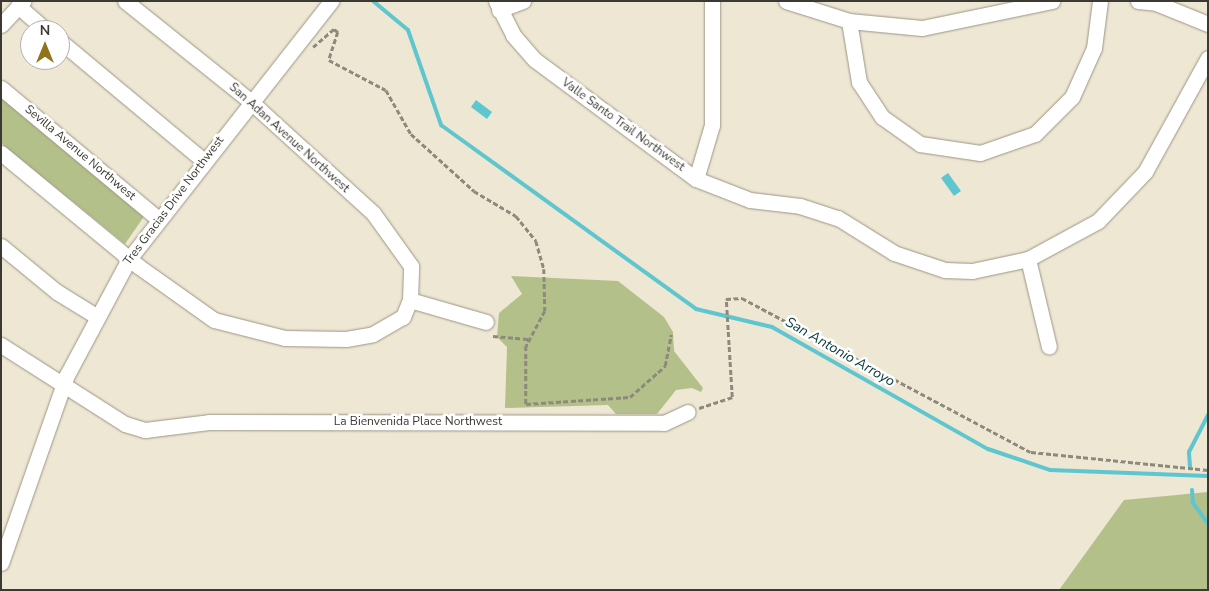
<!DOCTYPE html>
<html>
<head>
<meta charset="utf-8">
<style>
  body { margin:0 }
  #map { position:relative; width:1209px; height:591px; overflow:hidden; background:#eee7d4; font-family:"Nunito Sans",sans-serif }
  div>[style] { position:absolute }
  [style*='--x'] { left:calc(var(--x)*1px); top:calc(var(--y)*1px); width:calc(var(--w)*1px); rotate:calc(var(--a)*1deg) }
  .green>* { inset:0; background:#b3c08a }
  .water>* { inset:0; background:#5ec6cf }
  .stream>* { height:4px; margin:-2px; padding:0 2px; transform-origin:2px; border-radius:2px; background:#5ec6cf }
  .path>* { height:2.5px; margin-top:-1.25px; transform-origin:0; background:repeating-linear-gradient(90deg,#8d897c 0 5px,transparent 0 7.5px) }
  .roads { filter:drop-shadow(0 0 1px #9c9584) drop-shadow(0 0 1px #9c9584) }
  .minor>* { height:15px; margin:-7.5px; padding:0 7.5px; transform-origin:7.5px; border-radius:7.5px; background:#fff }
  span { translate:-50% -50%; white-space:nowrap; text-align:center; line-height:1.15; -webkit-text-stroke:5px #fff; paint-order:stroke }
  .street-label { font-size:12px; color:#3b3931 }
  .water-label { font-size:14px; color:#05383c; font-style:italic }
  .frame { position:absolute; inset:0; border:2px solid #3b3931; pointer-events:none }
  .north { position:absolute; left:20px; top:20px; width:50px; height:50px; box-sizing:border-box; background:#fff; border:1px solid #b1b0ad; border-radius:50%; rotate:0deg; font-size:14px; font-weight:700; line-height:20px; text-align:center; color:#3b3931 }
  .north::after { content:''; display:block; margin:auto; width:18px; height:22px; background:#927319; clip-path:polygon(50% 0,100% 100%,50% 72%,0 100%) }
</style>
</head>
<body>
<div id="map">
  <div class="green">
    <i style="clip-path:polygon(1px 95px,145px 215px,125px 244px,1px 143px)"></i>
    <i style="clip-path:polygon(511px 276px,618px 281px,664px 317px,673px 332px,674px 351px,703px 388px,701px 392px,692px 388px,676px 390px,657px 414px,616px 414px,608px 405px,505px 408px,507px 347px,497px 337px,499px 313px,522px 294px)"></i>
    <i style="clip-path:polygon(1208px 492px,1208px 590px,1059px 590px,1124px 500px)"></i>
  </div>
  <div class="water">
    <i style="clip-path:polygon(476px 100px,492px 112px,487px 119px,471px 107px)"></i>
    <i style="clip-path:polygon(948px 173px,961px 191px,954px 196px,941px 178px)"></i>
  </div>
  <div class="stream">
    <i style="--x:373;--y:1;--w:45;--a:39.6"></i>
    <i style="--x:408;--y:30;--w:101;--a:70.8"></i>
    <i style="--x:441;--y:125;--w:314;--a:35.8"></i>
    <i style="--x:696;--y:309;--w:78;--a:13.3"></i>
    <i style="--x:772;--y:327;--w:248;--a:29.5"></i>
    <i style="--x:988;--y:449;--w:65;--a:18.7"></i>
    <i style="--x:1050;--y:470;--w:158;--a:2.2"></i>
    <i style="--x:1190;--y:467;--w:15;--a:-94"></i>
    <i style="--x:1189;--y:452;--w:42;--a:-62.8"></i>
    <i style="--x:1192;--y:490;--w:13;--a:86"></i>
    <i style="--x:1193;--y:503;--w:26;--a:54"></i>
  </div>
  <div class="path">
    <i style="--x:313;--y:47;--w:28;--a:-41"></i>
    <i style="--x:334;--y:29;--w:5;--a:37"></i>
    <i style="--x:338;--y:32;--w:29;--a:108"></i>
    <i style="--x:329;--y:60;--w:64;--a:27.8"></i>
    <i style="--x:386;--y:90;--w:51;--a:60.4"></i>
    <i style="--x:411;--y:134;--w:85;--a:42.1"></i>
    <i style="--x:474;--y:191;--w:49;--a:30.8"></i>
    <i style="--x:516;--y:216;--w:32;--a:51"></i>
    <i style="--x:536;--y:241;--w:29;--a:74"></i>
    <i style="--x:544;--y:269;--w:42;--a:88.6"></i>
    <i style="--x:545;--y:311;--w:40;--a:118"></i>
    <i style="--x:526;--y:346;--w:58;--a:90"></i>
    <i style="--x:526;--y:404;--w:104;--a:-3.9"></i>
    <i style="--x:630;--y:397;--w:47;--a:-41.5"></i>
    <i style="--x:665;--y:366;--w:32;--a:-79"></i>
    <i style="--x:493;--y:336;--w:37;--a:5"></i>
    <i style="--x:699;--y:408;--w:35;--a:-18"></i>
    <i style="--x:732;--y:397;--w:98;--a:-93.5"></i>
    <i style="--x:726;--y:299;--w:16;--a:-4"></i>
    <i style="--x:742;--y:298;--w:327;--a:28.1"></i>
    <i style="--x:1031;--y:452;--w:178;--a:5.8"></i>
  </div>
  <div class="roads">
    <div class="minor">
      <i style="--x:496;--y:1;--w:38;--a:63"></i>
      <i style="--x:513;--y:35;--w:33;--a:49"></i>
      <i style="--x:535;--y:60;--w:200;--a:36.5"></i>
      <i style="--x:696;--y:179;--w:58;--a:21.3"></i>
      <i style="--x:750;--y:200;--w:50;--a:6.8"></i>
      <i style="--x:800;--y:206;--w:40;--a:18"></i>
      <i style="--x:838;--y:218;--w:66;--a:32"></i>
      <i style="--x:894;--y:253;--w:54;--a:18.4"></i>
      <i style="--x:945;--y:270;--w:27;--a:2"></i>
      <i style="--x:972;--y:271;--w:57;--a:-12.1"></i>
      <i style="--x:1028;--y:259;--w:80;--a:-28.5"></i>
      <i style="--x:1098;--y:221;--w:68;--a:-46.2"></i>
      <i style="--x:1145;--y:172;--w:130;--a:-61.1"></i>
      <i style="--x:786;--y:1;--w:66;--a:17.6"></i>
      <i style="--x:849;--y:21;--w:73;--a:5.5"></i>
      <i style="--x:922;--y:28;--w:133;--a:-11.7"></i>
      <i style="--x:1138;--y:1;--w:18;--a:6"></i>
      <i style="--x:1156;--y:3;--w:56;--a:22"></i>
      <i style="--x:18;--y:6;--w:37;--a:41"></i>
      <i style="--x:499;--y:10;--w:26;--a:-21"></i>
      <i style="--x:849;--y:21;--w:62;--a:80.7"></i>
      <i style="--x:859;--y:82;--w:42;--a:56.7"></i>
      <i style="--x:882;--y:117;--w:47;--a:35.4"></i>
      <i style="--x:920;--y:144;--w:61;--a:8.5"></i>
      <i style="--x:980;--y:153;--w:58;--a:-19.1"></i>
      <i style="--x:1035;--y:134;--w:52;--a:-45"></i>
      <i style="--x:1072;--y:97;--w:54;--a:-65.8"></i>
      <i style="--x:1094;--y:48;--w:47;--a:-82.7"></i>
      <i style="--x:1;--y:25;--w:33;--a:-47"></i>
      <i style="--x:60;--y:41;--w:187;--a:39.8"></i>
      <i style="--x:1;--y:88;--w:204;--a:39.8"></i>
      <i style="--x:1;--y:153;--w:178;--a:39.5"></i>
      <i style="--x:138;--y:266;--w:93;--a:35.4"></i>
      <i style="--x:214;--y:320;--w:73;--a:14.2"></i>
      <i style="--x:285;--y:338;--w:61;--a:0.9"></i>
      <i style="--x:346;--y:339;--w:27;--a:-10"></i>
      <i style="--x:373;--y:334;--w:34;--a:-30"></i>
      <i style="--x:403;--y:317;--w:18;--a:-68"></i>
      <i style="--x:410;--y:300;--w:34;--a:-88"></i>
      <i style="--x:411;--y:266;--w:65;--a:-125.6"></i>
      <i style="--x:373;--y:213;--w:166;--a:-137.7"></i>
      <i style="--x:250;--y:101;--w:160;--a:-141.3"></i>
      <i style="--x:696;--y:179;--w:56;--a:-73.5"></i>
      <i style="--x:712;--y:125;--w:124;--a:-90"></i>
      <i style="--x:1;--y:246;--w:72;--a:39.4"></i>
      <i style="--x:57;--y:292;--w:46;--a:31.6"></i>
      <i style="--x:1028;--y:259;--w:90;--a:76.6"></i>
      <i style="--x:410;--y:300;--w:79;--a:16.1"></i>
      <i style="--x:1;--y:345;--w:147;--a:32.5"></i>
      <i style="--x:125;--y:424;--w:21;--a:17"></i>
      <i style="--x:145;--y:430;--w:64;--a:-7.1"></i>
      <i style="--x:209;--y:422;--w:455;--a:0.1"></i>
      <i style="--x:664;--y:423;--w:26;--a:-25"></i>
      <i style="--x:1;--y:563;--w:199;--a:-70.7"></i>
      <i style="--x:67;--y:375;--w:132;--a:-61.9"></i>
      <i style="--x:129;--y:259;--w:328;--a:-51.9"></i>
    </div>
  </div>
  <div class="street-label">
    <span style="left:623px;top:125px;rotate:36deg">Valle Santo Trail Northwest</span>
    <span style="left:289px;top:138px;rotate:42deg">San Adan Avenue Northwest</span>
    <span style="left:80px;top:153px;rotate:40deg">Sevilla Avenue Northwest</span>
    <span style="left:174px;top:201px;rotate:-53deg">Tres Gracias Drive Northwest</span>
    <span style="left:418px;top:422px">La Bienvenida Place Northwest</span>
  </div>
  <div class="water-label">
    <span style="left:840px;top:352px;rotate:30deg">San Antonio Arroyo</span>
  </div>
  <div class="frame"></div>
  <div class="north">N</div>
</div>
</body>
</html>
